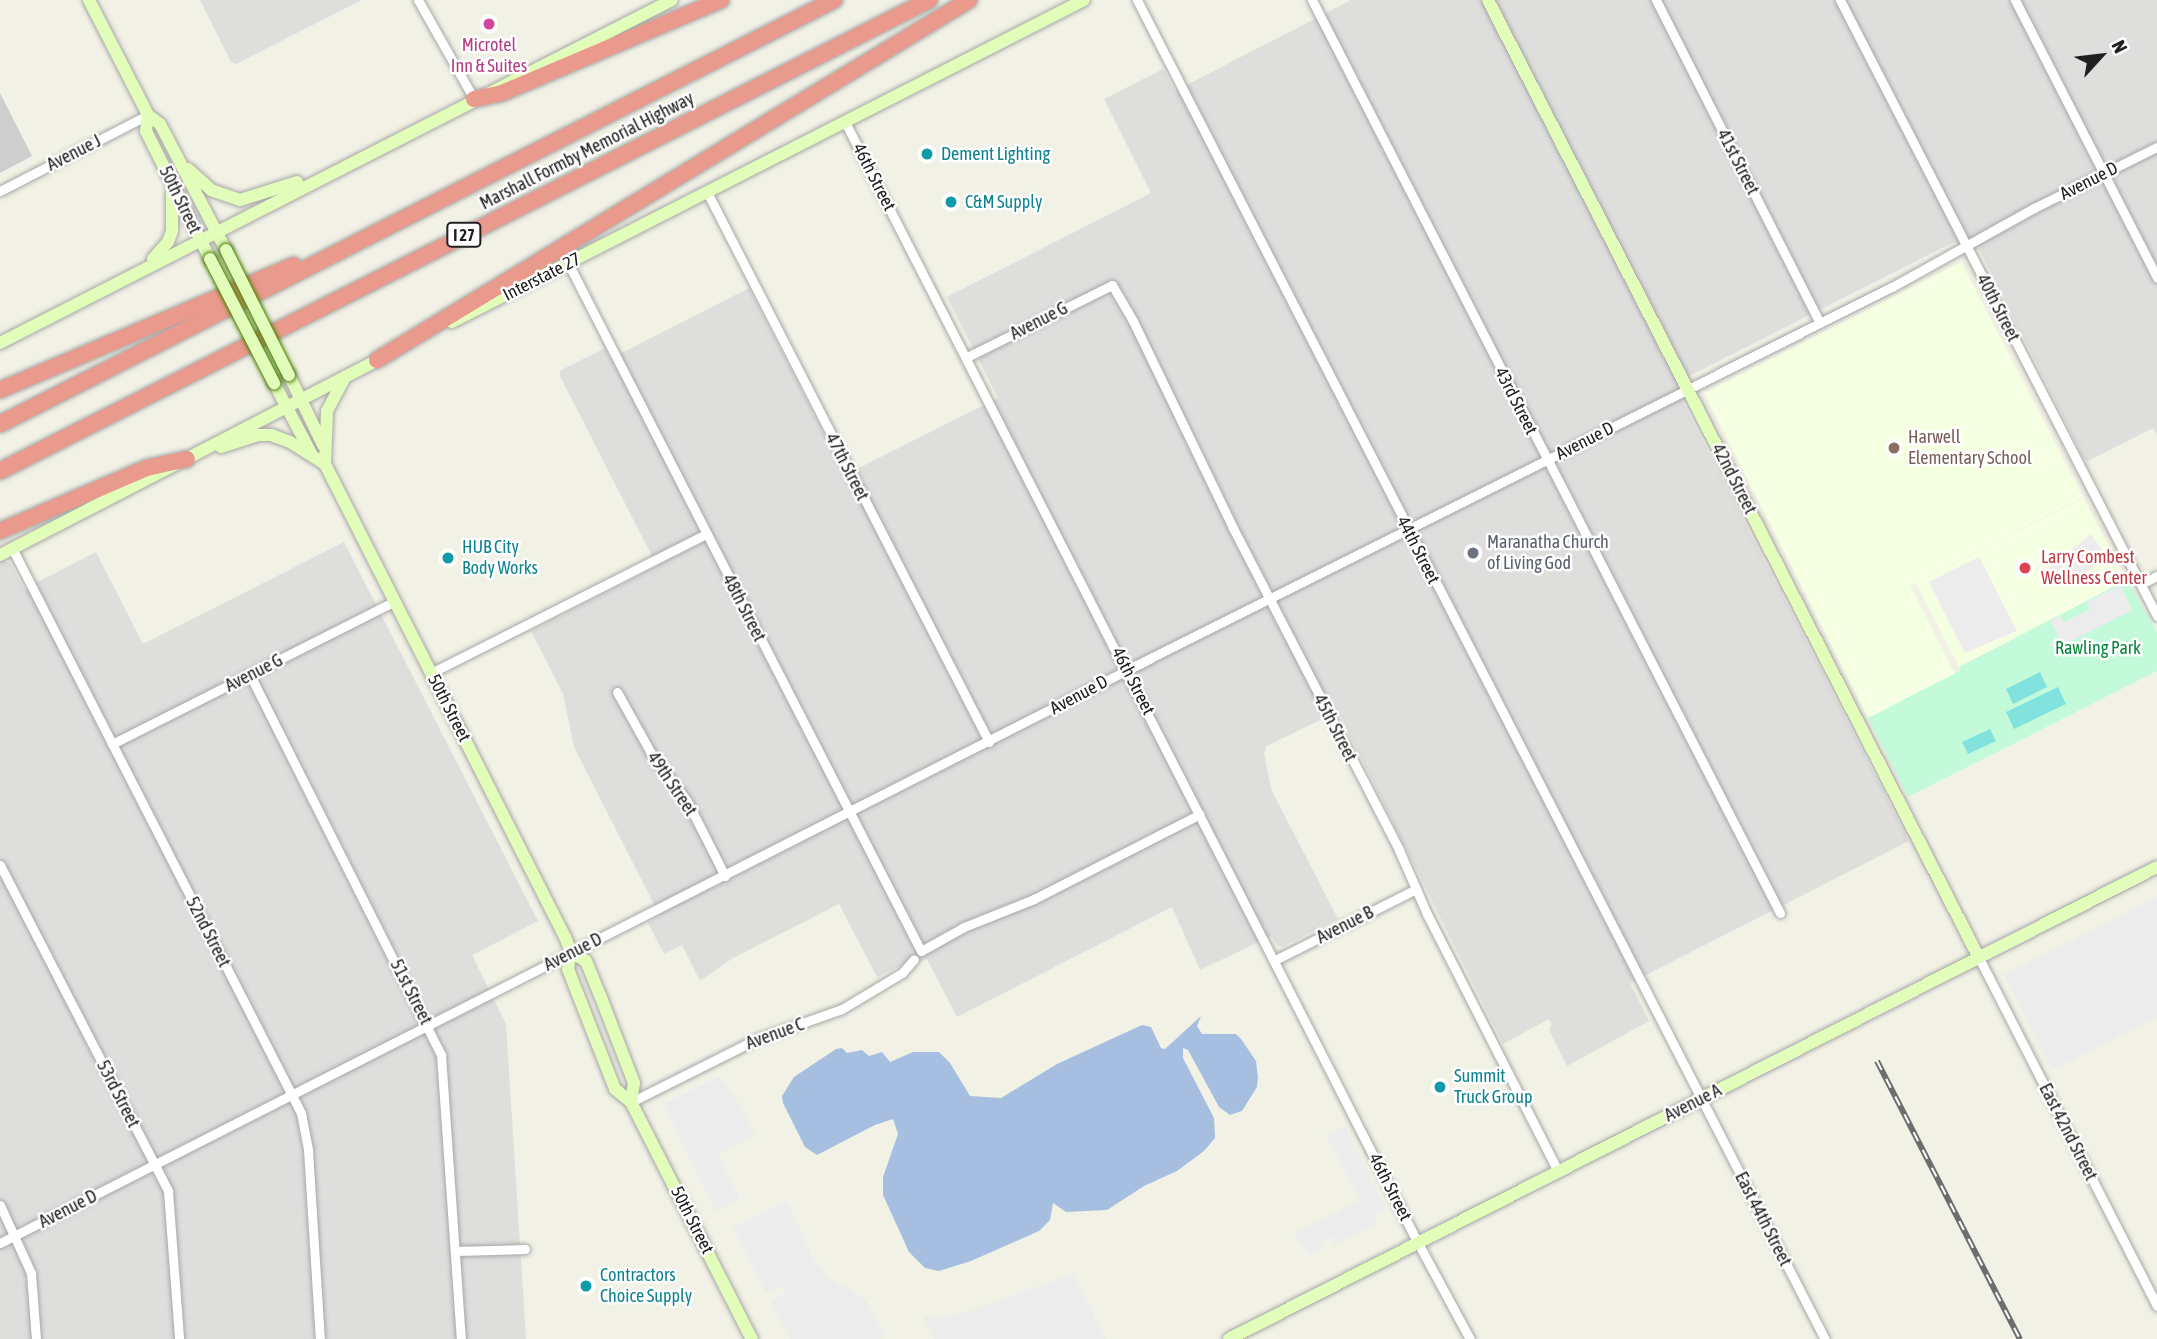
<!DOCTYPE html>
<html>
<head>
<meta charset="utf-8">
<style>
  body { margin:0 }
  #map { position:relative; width:2157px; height:1339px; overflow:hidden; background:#f1f1e6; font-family:"Asap Condensed",sans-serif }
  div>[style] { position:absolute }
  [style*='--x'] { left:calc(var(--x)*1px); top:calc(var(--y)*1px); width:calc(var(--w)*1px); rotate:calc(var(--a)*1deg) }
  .residential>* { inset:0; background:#dededd }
  .education>* { inset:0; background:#f5ffe1 }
  .religious>* { inset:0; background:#cecece }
  .park>* { inset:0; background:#c3fbda }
  .pitch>* { inset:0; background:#82e2dd }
  .parking>* { inset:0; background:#ececec }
  .water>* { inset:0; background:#a6bfe0 }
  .roads { filter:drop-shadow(0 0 2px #a7a7a7) drop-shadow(0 0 2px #a7a7a7) }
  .street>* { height:9px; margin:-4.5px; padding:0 4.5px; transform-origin:4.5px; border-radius:4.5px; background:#fff }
  .secondary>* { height:12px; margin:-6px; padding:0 6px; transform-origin:6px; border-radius:6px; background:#e2fcba }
  .highway>* { height:16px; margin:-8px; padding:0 8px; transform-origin:8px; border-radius:8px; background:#ea9a8c }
  .rail>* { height:6px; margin-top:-3px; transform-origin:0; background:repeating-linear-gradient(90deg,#fff 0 10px,#6e6e6e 0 20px); box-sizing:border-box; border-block:2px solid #6e6e6e }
  .bridges { filter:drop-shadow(0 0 2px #467d01) drop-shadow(0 0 2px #467d01) }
  .secondary-bridge>* { height:12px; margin:-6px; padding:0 6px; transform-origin:6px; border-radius:6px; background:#e2fcba }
  .dots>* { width:19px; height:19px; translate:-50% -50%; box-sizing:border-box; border:4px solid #fff; border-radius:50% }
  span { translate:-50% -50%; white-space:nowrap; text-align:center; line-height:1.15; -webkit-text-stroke:5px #fff; paint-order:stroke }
  .shield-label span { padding:2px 5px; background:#fff; border:2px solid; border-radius:5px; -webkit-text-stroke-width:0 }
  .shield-label { font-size:16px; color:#202020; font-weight:700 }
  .hotel-label { font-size:18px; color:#b23c85 }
  .street-label { font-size:18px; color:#202020 }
  .culture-label { font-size:18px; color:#0d838f }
  .left { translate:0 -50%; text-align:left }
  .education-label { font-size:18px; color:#785e54 }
  .worship-label { font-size:18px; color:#5b616d }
  .health-label { font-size:18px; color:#be3a42 }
  .park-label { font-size:18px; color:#08843c }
  .north { position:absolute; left:2066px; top:21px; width:70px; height:70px; -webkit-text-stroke:5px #fff; paint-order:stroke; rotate:63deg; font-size:19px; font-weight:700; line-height:28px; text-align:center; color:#202020 }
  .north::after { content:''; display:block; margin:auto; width:24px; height:32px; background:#202020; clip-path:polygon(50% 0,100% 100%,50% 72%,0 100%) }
</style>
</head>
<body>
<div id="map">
  <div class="residential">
    <i style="clip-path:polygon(200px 0,362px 0,236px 64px,231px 62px)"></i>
    <i style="clip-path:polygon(1351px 0,2157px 0,2157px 435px,2153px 428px,2086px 462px,1978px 247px,1954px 242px,1689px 376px,1682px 401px,1909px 841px,1630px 983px,1649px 1021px,1567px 1066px,1549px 1030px,1552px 1024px,1549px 1019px,1503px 1044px,1338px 711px,1267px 746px,1264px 753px,1271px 789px,1338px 919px,1282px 947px,1277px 945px,1271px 936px,1200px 970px,1172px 907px,957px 1017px,927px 959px,919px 963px,913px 953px,908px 962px,877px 977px,839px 904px,733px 958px,700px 981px,682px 945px,664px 954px,648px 923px,660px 916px,574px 747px,563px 694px,531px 631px,657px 566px,560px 376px,561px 370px,605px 348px,610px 359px,749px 288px,845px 475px,998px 398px,947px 297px,1151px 193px,1104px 99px,1163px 69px,1175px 91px)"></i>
    <i style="clip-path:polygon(344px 542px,538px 921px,472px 955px,506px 1024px,526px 1339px,0 1339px,0 560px,10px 563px,24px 589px,96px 552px,143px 644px)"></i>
  </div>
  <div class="education">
    <i style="clip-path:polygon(1961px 262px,2083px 497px,1916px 583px,2083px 498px,2127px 580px,1959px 667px,1916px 583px,1910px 585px,1955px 674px,1868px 718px,1704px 393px)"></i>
  </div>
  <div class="religious">
    <i style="clip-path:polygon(0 93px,32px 156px,0 173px)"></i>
  </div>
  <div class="park">
    <i style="clip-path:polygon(2127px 580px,2157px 632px,2157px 671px,1908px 797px,1868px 718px,1960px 671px,1959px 667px)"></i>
  </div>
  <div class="pitch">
    <i style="clip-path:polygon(2040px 672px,2047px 687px,2013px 704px,2006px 689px)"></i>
    <i style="clip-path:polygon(2058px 687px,2066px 704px,2014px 729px,2006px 712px)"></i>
    <i style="clip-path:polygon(1990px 729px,1996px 741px,1968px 754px,1962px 742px)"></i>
  </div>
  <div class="parking">
    <i style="clip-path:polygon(2091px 534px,2106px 556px,2077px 580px,2065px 565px,2053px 575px,2048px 569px)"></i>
    <i style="clip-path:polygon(1979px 557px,2017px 631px,1965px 653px,1929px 582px)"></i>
    <i style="clip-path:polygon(2120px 585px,2132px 610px,2054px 650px,2050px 643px,2059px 638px,2050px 621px,2060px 616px,2064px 622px,2090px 609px,2087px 602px)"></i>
    <i style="clip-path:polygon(2157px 897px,2157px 1017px,2052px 1070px,2004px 975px)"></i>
    <i style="clip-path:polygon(719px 1076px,733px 1093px,755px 1136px,718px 1155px,740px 1199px,716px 1211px,663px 1104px)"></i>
    <i style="clip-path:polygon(1341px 1128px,1346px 1128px,1386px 1208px,1374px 1214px,1378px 1223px,1335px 1244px,1331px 1237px,1323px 1241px,1325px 1246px,1309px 1254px,1294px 1234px,1360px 1200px,1326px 1135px)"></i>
    <i style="clip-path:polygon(787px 1200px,811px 1254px,827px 1277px,865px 1299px,886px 1336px,879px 1339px,790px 1339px,771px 1301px,786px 1293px,782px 1286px,766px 1293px,733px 1228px)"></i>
    <i style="clip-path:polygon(1073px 1274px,1106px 1339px,935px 1339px,923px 1317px,957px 1315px)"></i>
  </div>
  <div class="water">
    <i style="clip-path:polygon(1201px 1016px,1197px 1026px,1202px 1034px,1236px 1034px,1241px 1039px,1256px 1061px,1258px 1077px,1257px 1087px,1242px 1111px,1230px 1115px,1219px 1107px,1188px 1050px,1183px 1048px,1183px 1058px,1214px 1118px,1215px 1138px,1204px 1151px,1177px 1171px,1144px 1186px,1107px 1210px,1066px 1212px,1053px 1203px,1050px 1220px,1039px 1231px,971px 1261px,939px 1271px,925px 1268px,909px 1252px,883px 1195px,883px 1177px,898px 1134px,893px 1119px,875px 1125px,817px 1155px,805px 1147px,783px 1103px,782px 1096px,794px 1077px,836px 1049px,842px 1048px,847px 1053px,862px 1050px,869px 1056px,882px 1052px,890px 1062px,913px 1052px,939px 1052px,950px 1063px,970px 1096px,1001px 1098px,1057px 1064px,1142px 1025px,1151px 1027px,1161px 1048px,1165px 1049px)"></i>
  </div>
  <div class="roads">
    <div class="street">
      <i style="--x:418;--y:0;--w:114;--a:60.5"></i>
      <i style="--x:1137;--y:0;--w:1505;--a:62.81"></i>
      <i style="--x:1312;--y:0;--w:1026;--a:62.86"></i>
      <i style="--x:1656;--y:0;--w:362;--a:63.1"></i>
      <i style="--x:1840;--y:0;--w:693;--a:62.77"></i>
      <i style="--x:2015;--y:0;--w:312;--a:62.9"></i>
      <i style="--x:845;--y:122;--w:1259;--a:62.93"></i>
      <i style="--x:1418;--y:1243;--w:109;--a:61.6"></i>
      <i style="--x:0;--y:191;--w:166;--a:-27.2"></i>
      <i style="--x:707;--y:192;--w:618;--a:62.85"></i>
      <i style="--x:568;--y:263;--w:773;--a:62.84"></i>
      <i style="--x:921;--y:951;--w:49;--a:-29.2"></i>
      <i style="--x:964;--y:927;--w:75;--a:-21.8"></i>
      <i style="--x:1034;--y:899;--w:186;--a:-27.1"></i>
      <i style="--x:967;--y:357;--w:162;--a:-26.4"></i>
      <i style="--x:1112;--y:285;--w:42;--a:59.7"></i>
      <i style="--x:1133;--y:321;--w:230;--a:64.2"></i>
      <i style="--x:1233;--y:528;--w:362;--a:62.7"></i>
      <i style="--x:1399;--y:850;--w:70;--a:66.4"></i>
      <i style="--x:1427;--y:914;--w:288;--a:63"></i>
      <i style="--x:12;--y:548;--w:635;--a:62.91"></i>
      <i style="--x:301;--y:1113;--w:38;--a:79"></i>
      <i style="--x:308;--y:1150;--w:189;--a:86.4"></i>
      <i style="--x:2141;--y:584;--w:18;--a:-27"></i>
      <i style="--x:431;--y:673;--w:308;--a:-26.8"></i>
      <i style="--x:250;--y:675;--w:425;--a:63.3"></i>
      <i style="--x:441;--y:1055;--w:285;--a:86"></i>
      <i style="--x:617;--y:692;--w:72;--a:60.9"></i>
      <i style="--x:652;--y:755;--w:58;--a:52.7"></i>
      <i style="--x:687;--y:801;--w:84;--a:63.1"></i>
      <i style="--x:112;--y:744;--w:317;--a:-26.8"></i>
      <i style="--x:0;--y:865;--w:367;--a:62.7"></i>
      <i style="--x:168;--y:1191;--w:148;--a:85.7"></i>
      <i style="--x:1979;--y:958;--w:391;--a:62.9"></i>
      <i style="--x:1275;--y:960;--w:158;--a:-26.7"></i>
      <i style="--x:631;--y:1102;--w:141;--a:-26.6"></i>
      <i style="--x:757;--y:1039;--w:90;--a:-19.4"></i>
      <i style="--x:842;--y:1009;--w:70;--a:-31"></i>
      <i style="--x:902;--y:973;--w:18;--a:-49"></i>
      <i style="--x:0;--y:1205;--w:75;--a:65.5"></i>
      <i style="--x:31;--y:1273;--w:66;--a:85.7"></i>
      <i style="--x:0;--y:1243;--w:1264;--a:-26.95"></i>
      <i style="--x:1127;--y:670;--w:856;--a:-26.6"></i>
      <i style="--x:1892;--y:287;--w:162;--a:-29.1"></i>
      <i style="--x:2034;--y:208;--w:137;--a:-26.4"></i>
      <i style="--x:455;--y:1251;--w:70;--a:-1.6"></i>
    </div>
    <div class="secondary">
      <i style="--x:89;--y:0;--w:129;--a:62.8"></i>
      <i style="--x:148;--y:115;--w:15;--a:37"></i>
      <i style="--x:160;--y:124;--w:142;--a:62.4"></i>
      <i style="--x:1488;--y:0;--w:1076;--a:62.86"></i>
      <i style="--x:148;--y:115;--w:16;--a:97"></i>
      <i style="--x:146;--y:131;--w:143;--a:63.4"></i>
      <i style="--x:188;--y:169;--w:31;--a:42"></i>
      <i style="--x:211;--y:190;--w:31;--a:19"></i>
      <i style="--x:240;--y:200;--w:60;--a:-17.5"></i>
      <i style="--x:153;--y:259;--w:23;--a:-49"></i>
      <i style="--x:168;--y:242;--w:12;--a:-70"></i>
      <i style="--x:172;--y:231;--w:38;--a:-90"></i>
      <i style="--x:452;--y:322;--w:709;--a:-27"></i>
      <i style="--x:0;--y:343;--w:754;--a:-27.04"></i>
      <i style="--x:289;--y:375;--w:78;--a:64.1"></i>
      <i style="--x:274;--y:383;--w:81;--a:62.2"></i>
      <i style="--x:221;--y:447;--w:39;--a:-18"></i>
      <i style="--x:258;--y:435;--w:13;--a:0"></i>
      <i style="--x:271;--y:435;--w:20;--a:20"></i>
      <i style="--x:290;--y:442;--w:41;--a:32.2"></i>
      <i style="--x:325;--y:464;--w:530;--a:63.1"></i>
      <i style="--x:565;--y:937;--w:16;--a:68"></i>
      <i style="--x:571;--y:952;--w:17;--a:100"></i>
      <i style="--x:568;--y:969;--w:129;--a:68.6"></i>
      <i style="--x:615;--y:1089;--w:21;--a:39"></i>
      <i style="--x:631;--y:1102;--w:266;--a:63"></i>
      <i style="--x:325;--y:464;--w:53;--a:-87.8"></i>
      <i style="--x:327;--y:411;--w:36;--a:-62"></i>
      <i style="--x:0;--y:555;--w:433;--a:-27.3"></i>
      <i style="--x:571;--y:952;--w:17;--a:31"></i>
      <i style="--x:586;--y:961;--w:37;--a:68"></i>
      <i style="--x:600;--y:995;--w:94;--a:68.9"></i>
      <i style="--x:634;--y:1083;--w:19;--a:99"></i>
      <i style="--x:1229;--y:1339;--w:1041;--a:-26.96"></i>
    </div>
    <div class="highway">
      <i style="--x:474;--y:99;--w:29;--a:-12"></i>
      <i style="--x:502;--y:93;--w:238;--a:-23"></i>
      <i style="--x:377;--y:360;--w:693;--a:-31.3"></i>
      <i style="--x:0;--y:390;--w:319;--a:-23"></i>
      <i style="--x:0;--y:424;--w:936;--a:-26.95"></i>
      <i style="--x:0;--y:471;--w:1042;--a:-26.88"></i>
      <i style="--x:0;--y:531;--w:160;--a:-23.2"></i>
      <i style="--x:147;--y:468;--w:41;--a:-12.7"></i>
    </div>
  </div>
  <div class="rail">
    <i style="--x:1877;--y:1061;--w:313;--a:62.8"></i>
  </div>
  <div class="bridges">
    <div class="secondary-bridge">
      <i style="--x:226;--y:250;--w:140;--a:63.3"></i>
      <i style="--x:210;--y:259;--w:140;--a:62.7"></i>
    </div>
  </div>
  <div class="dots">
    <i style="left:489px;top:24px;background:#d1479c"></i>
    <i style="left:927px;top:154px;background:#0f9aa8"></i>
    <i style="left:951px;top:202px;background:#0f9aa8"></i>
    <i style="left:1894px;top:448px;background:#8d6e63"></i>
    <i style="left:1473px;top:553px;background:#6b7280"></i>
    <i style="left:448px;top:558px;background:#0f9aa8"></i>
    <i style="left:2025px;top:568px;background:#e0444e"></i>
    <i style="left:1440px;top:1087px;background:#0f9aa8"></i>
    <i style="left:586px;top:1286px;background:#0f9aa8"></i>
  </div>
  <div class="shield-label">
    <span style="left:464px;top:235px">I 27</span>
  </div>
  <div class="hotel-label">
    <span style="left:489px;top:56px">Microtel<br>Inn &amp; Suites</span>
  </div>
  <div class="street-label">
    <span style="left:587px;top:151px;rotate:-27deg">Marshall Formby Memorial Highway</span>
    <span style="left:74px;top:153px;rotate:-27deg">Avenue J</span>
    <span style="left:1738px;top:162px;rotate:63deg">41st Street</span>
    <span style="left:874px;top:177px;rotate:63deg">46th Street</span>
    <span style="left:2089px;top:181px;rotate:-27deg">Avenue D</span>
    <span style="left:180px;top:200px;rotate:64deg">50th Street</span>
    <span style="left:542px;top:277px;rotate:-27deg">Interstate 27</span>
    <span style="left:1998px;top:308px;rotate:63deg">40th Street</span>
    <span style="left:1039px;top:321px;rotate:-27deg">Avenue G</span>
    <span style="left:1516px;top:401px;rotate:63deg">43rd Street</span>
    <span style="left:1585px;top:441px;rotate:-27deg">Avenue D</span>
    <span style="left:847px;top:467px;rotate:63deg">47th Street</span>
    <span style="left:1734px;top:479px;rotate:63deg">42nd Street</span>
    <span style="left:1418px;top:550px;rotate:63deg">44th Street</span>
    <span style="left:744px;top:608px;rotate:63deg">48th Street</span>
    <span style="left:254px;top:673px;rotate:-27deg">Avenue G</span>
    <span style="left:1133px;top:681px;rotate:63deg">46th Street</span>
    <span style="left:1079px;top:695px;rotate:-28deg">Avenue D</span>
    <span style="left:449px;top:708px;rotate:63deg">50th Street</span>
    <span style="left:1335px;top:728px;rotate:63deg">45th Street</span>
    <span style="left:672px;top:784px;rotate:56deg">49th Street</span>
    <span style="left:1345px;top:925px;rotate:-27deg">Avenue B</span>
    <span style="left:208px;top:932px;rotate:63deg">52nd Street</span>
    <span style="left:573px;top:952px;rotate:-27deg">Avenue D</span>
    <span style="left:411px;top:992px;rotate:63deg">51st Street</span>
    <span style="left:775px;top:1034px;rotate:-20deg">Avenue C</span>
    <span style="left:118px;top:1094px;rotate:63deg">53rd Street</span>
    <span style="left:1693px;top:1103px;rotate:-27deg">Avenue A</span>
    <span style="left:2068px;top:1132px;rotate:63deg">East 42nd Street</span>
    <span style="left:1390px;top:1187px;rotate:63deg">46th Street</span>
    <span style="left:68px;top:1209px;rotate:-27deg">Avenue D</span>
    <span style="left:1763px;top:1219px;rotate:63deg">East 44th Street</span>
    <span style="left:692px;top:1220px;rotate:63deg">50th Street</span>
  </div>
  <div class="culture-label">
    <span class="left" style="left:941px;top:154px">Dement Lighting</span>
    <span class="left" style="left:965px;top:202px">C&amp;M Supply</span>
    <span class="left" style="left:462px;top:558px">HUB City<br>Body Works</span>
    <span class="left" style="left:1454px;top:1087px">Summit<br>Truck Group</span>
    <span class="left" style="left:600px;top:1286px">Contractors<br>Choice Supply</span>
  </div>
  <div class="education-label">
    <span class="left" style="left:1908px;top:448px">Harwell<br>Elementary School</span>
  </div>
  <div class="worship-label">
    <span class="left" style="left:1487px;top:553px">Maranatha Church<br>of Living God</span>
  </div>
  <div class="health-label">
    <span class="left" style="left:2041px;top:568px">Larry Combest<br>Wellness Center</span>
  </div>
  <div class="park-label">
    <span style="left:2098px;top:648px">Rawling Park</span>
  </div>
  <div class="north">N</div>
</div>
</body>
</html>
